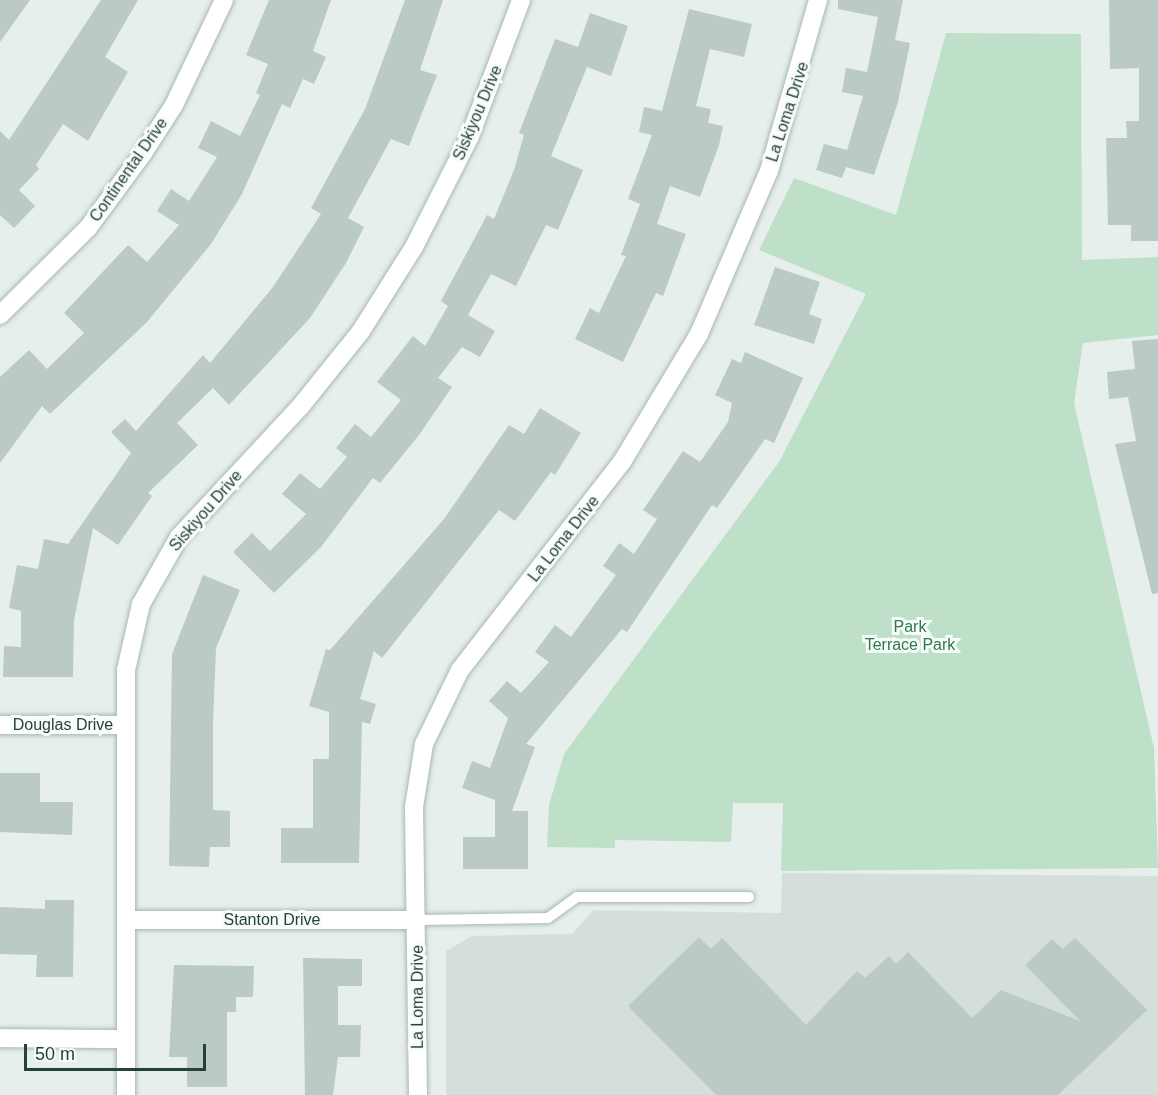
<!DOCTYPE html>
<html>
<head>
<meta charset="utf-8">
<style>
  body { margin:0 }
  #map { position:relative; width:1158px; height:1095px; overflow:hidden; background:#e6efeb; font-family:Helvetica,sans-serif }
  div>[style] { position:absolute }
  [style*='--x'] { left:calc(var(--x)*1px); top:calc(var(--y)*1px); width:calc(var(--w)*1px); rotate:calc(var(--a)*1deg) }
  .built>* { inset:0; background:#d4dfda }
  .green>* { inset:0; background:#bfe0c8 }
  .building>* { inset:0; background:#bbcac4 }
  .roads { filter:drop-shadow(0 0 2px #a8b8b2) drop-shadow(0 0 2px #a8b8b2) }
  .lane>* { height:10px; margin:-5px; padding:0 5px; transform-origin:5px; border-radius:5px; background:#fff }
  .street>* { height:18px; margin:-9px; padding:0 9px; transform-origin:9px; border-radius:9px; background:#fff }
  span { translate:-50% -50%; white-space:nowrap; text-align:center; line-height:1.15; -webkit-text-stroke:6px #f7fbf9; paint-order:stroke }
  .street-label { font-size:16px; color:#24423a }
  .park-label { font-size:16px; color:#2d7a4b }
  .scale { position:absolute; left:24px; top:1044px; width:182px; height:27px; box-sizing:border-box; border:3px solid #24423a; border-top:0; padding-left:8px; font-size:18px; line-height:21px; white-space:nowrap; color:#24423a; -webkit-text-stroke:4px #f7fbf9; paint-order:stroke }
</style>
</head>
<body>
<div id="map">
  <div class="built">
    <i style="clip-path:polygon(782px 873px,1158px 876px,1158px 1095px,446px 1095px,446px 951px,472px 936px,572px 934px,593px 910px,781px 913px)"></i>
  </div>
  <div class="green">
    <i style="clip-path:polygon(946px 33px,1081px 34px,1082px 260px,1158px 257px,1158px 335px,1083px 343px,1074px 403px,1154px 748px,1158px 868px,781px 871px,783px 803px,733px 803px,731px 842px,615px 840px,615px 848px,547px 847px,549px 805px,564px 754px,779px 462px,866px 294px,759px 250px,794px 178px,896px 215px)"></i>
  </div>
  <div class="building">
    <i style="clip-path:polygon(0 0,30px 0,0 42px)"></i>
    <i style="clip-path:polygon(101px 0,138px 0,105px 57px,128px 72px,88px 141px,63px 124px,36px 165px,39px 169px,19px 190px,35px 206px,14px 228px,0 215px,0 131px,9px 140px)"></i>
    <i style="clip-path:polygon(269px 0,331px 0,313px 51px,326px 57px,314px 84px,303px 79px,290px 108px,282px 104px,242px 194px,211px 244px,147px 322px,50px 414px,42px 406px,0 463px,0 377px,29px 350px,47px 369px,84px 333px,64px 313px,128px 245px,147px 262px,179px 225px,157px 211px,171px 189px,189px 201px,217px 157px,198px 148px,211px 121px,240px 136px,260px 95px,256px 93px,268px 64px,246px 55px)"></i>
    <i style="clip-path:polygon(405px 0,443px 0,420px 70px,437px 75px,409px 146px,391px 139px,348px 218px,364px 227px,346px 263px,310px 318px,229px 405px,213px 388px,177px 423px,198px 445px,148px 493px,152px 496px,118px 545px,93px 528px,74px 620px,73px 677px,3px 677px,4px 646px,21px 647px,21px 611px,9px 608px,17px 565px,38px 569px,44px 539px,68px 544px,131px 453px,111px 432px,125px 419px,136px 431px,203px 355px,210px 363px,273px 287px,321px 214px,311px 208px,365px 109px)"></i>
    <i style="clip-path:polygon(838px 0,903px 0,895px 40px,910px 43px,898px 102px,874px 175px,846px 167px,842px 178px,816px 170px,824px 144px,847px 150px,863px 96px,842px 92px,846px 68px,867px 72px,878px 17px,838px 9px)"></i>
    <i style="clip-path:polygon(1109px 0,1158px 0,1158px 241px,1131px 241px,1131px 225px,1108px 225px,1106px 138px,1127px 138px,1126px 121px,1139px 121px,1139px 68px,1110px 69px)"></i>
    <i style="clip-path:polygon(689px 9px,752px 24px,744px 57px,710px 49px,696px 106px,711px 109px,708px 123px,723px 126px,719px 145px,700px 197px,670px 186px,657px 224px,686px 234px,663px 296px,656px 293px,623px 362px,575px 339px,590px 308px,599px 313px,626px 256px,621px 255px,640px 204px,628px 199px,652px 135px,639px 132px,644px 107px,662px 111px)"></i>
    <i style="clip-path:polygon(590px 13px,628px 26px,611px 76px,587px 67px,551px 156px,583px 170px,558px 230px,546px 225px,516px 286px,491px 274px,468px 315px,495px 331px,480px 357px,462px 347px,438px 378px,452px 387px,419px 435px,380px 483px,373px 478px,321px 547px,274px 593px,233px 552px,252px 533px,270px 551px,306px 514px,282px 494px,300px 473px,320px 489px,347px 457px,336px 448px,355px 424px,371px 437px,401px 400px,377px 382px,413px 336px,425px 346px,448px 306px,441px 301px,487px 215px,494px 219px,514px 170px,524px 135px,519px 133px,555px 39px,578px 47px)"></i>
    <i style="clip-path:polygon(775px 267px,820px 282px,809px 314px,822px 319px,814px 344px,754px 325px)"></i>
    <i style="clip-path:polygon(1158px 339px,1158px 593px,1152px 594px,1115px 444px,1136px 441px,1128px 397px,1109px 399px,1107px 372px,1135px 369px,1132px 341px)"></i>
    <i style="clip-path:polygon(745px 352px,803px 378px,774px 443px,765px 439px,717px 508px,712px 505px,627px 632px,622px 629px,526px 744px,535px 747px,512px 811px,528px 811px,528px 869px,463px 869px,463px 837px,495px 837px,495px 800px,462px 788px,472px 761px,490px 768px,508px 718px,489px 701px,507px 681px,521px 693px,549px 662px,535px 652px,555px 625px,571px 637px,616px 575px,603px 566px,619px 543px,634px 554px,657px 519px,643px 510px,683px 451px,700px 462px,728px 422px,732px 403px,715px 395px,732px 359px,741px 363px)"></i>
    <i style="clip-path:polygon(540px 408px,581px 433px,555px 475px,551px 472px,515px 521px,499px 510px,382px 658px,374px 651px,360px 699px,376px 704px,370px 724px,362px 722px,359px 863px,281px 863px,281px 828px,313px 828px,313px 759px,329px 759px,329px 712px,309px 706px,326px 649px,330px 650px,444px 519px,509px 425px,524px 434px)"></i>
    <i style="clip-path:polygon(203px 575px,240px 590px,216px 648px,213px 723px,213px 810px,230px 811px,230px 847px,210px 847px,209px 867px,169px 866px,172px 654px)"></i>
    <i style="clip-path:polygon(0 773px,40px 773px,40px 802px,73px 802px,72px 835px,0 832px)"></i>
    <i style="clip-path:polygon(45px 900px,74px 900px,73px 977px,36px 977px,37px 955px,0 954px,0 907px,45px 909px)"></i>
    <i style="clip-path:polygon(699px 937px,711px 949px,722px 938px,806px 1025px,857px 971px,865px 978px,889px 956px,896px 964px,908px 952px,972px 1018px,1001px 990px,1080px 1021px,1025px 965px,1052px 939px,1063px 949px,1075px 938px,1147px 1010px,1058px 1095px,716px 1095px,628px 1006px)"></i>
    <i style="clip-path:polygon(303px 958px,362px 959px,362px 986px,338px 986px,338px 1025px,361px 1025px,360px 1057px,338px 1057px,333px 1095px,305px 1095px)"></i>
    <i style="clip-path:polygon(174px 965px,254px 966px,253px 997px,236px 997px,236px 1012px,227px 1012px,227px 1087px,187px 1087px,187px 1057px,169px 1057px)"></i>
  </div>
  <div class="roads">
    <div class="lane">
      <i style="--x:418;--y:920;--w:130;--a:-0.9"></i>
      <i style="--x:548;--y:918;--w:36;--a:-36"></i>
      <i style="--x:577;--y:897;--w:172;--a:0"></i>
    </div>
    <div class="street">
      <i style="--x:0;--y:315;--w:124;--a:-44.7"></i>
      <i style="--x:88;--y:228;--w:93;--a:-53.7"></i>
      <i style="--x:143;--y:153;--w:57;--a:-57.1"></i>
      <i style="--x:174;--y:105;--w:116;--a:-64.5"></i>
      <i style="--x:0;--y:725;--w:126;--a:0"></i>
      <i style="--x:127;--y:920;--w:291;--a:0"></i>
      <i style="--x:0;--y:1038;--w:126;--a:0.5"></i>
      <i style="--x:126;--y:1095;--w:425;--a:-90"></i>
      <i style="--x:126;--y:670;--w:68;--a:-77.2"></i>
      <i style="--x:141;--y:604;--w:77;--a:-60.4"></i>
      <i style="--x:179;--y:537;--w:178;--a:-47.1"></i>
      <i style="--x:300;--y:407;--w:97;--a:-51.2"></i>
      <i style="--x:361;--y:331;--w:99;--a:-57.8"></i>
      <i style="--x:414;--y:247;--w:124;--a:-63.2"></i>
      <i style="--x:470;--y:136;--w:145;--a:-69.4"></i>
      <i style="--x:418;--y:1095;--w:288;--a:-90.8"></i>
      <i style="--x:414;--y:807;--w:64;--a:-81"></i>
      <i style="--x:424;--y:744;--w:82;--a:-64.1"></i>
      <i style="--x:460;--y:670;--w:264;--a:-52.1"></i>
      <i style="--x:622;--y:462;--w:149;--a:-59"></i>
      <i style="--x:699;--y:334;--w:177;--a:-66.8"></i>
      <i style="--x:769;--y:171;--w:178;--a:-74"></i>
    </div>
  </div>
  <div class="street-label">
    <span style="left:788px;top:112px;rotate:-72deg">La Loma Drive</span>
    <span style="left:478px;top:113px;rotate:-67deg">Siskiyou Drive</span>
    <span style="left:129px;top:170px;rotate:-55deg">Continental Drive</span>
    <span style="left:206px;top:511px;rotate:-49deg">Siskiyou Drive</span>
    <span style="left:564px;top:539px;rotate:-52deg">La Loma Drive</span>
    <span style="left:63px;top:725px">Douglas Drive</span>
    <span style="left:272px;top:920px">Stanton Drive</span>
    <span style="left:418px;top:997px;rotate:-90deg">La Loma Drive</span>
  </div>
  <div class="park-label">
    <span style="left:910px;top:636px">Park<br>Terrace Park</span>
  </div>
  <div class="scale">50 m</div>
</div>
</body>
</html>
